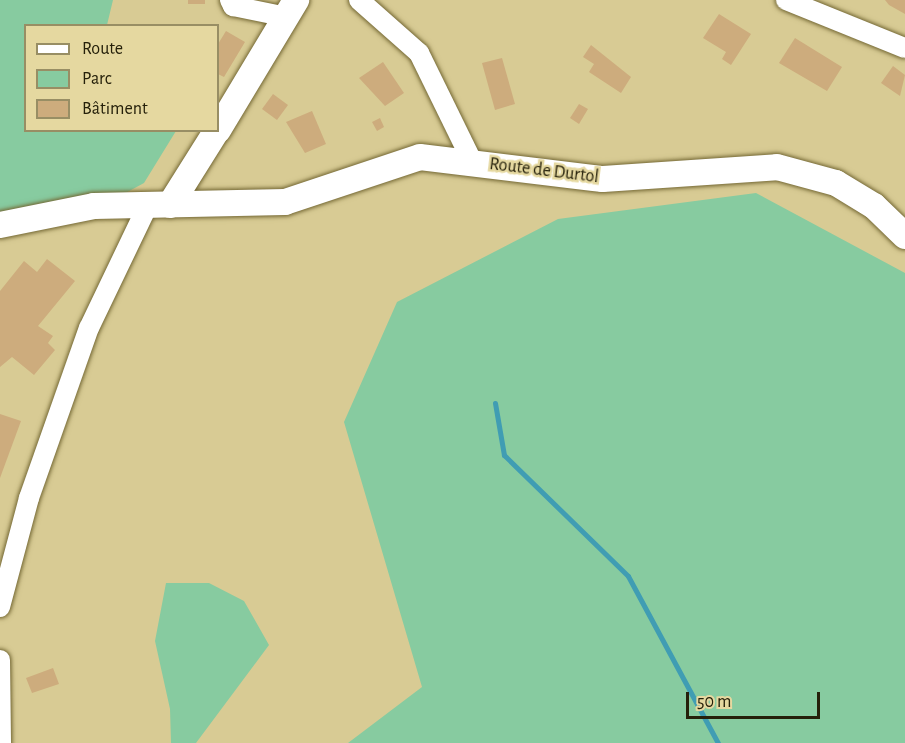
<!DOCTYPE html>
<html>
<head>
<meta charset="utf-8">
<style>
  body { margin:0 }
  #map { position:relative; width:905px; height:743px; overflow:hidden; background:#d8cb94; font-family:"Alegreya Sans",sans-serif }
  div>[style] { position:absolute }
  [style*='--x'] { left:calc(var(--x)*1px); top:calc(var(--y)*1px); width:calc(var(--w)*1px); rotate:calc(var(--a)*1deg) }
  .green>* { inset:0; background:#87cba0 }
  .stream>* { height:5px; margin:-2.5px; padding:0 2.5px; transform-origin:2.5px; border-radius:2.5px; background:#409db3 }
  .building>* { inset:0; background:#cdac7d }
  .roads { filter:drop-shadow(0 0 2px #746834) drop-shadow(0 0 2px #746834) }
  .minor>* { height:20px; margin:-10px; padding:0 10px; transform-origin:10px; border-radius:10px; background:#fff }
  .tertiary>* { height:26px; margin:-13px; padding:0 13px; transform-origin:13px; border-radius:13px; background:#fff }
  span { translate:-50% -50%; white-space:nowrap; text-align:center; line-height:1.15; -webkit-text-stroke:5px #e5d8a0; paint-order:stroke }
  .street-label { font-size:18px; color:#25200a }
  .legend { position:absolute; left:24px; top:24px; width:195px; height:108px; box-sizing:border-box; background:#e5d8a0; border:2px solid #988e64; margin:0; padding:8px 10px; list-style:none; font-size:18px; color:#25200a }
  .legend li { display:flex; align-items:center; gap:12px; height:30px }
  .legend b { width:30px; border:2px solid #988e64 }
  .scale { position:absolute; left:686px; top:692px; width:134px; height:27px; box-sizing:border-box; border:3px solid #25200a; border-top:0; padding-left:8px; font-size:18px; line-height:21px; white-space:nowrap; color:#25200a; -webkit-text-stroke:4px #e5d8a0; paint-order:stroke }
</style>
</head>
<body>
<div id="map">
  <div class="green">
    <i style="clip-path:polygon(0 0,113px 0,107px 25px,26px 26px,26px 130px,176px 131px,144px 183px,107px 203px,0 216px)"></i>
    <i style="clip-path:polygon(756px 193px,905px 273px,905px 743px,348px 743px,422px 687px,344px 422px,397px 302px,558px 219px)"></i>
    <i style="clip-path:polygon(166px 583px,209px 583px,244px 601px,269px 645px,196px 743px,171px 743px,170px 709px,155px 641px)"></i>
  </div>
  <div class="stream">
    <i style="--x:495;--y:403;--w:53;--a:80.2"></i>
    <i style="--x:504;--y:455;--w:173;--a:44.3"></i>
    <i style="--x:628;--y:576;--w:190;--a:61.7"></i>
  </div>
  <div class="building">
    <i style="clip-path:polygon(188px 0,205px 0,205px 4px,188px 4px)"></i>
    <i style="clip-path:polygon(885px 0,905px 0,905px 14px,889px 5px)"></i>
    <i style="clip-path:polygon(719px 14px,751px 34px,731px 65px,722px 59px,726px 52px,703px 38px)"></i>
    <i style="clip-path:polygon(226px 31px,245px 42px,224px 77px,218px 74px,218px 44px)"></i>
    <i style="clip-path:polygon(795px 38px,842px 67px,827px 91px,779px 63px)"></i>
    <i style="clip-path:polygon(591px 45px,631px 77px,621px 93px,589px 72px,594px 64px,583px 57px)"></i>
    <i style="clip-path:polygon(502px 58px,515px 104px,495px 110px,482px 63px)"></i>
    <i style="clip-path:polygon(383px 62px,404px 93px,385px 106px,359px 78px)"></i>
    <i style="clip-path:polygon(893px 66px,905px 75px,900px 96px,881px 83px)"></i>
    <i style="clip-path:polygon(273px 94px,288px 105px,277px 120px,262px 109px)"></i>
    <i style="clip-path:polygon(579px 104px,588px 109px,579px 124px,570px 118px)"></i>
    <i style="clip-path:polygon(312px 111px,326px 144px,305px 153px,286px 122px)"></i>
    <i style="clip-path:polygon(380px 118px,384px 127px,377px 131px,372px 122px)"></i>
    <i style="clip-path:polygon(47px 259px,75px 281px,38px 326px,53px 336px,48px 343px,55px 350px,34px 375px,12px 357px,0 367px,0 291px,24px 261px,37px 272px)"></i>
    <i style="clip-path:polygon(0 414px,21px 421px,0 478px)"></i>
    <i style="clip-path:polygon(53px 668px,59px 684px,32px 693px,26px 678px)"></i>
  </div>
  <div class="roads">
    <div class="minor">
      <i style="--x:230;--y:0;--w:7;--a:63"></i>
      <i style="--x:233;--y:6;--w:55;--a:11.5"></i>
      <i style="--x:359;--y:0;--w:80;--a:41.5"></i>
      <i style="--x:419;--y:53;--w:120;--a:63.9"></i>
      <i style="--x:786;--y:0;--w:128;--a:22"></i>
      <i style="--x:0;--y:607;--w:113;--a:-75.1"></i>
      <i style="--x:29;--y:498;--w:180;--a:-70.6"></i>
      <i style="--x:89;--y:328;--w:136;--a:-64.4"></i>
      <i style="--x:0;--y:660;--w:83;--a:89.3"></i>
    </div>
    <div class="tertiary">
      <i style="--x:218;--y:130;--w:152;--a:-59"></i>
      <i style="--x:170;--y:205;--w:89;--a:-57.9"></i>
      <i style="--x:0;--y:225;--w:96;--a:-11.4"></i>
      <i style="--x:94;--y:206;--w:191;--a:-1.2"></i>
      <i style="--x:285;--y:202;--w:142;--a:-18.4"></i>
      <i style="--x:420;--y:157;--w:184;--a:6.9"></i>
      <i style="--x:603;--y:179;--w:174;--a:-3.9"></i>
      <i style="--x:777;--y:167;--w:61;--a:15.2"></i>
      <i style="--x:836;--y:183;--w:44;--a:31.2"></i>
      <i style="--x:874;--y:206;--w:43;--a:44.1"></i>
    </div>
  </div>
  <div class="street-label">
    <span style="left:544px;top:171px;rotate:7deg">Route de Durtol</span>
  </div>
  <ul class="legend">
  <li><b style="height:8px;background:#fff"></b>Route</li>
  <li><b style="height:16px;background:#87cba0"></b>Parc</li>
  <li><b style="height:16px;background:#cdac7d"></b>Bâtiment</li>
  </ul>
  <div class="scale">50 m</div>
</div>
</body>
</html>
